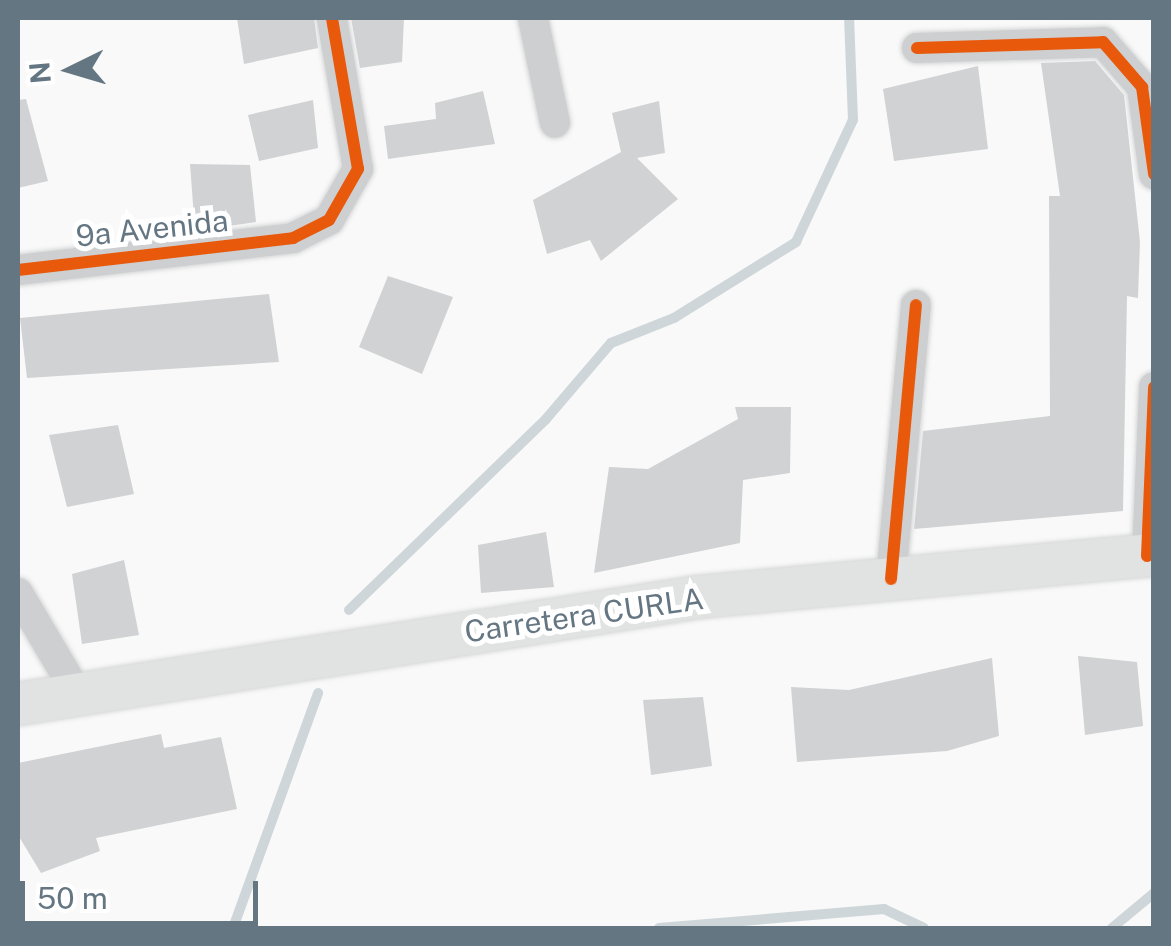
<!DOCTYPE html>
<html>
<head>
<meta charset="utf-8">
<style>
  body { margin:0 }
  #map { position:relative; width:1171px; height:946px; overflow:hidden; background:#f9f9f9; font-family:"Public Sans",sans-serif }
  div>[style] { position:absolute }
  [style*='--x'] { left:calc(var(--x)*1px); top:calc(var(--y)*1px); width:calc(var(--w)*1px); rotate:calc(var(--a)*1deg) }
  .stream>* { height:10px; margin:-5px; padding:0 5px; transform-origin:5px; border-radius:5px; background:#ced6d9 }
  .building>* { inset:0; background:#d0d2d3 }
  .roads { filter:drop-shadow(0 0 2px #d5d6d7) drop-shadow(0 0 2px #d5d6d7) }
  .minor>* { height:30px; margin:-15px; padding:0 15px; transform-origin:15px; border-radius:15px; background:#cecfd0 }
  .secondary>* { height:42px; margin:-21px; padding:0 21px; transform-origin:21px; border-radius:21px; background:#e1e2e2 }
  .cycleway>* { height:12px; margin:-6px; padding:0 6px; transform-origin:6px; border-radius:6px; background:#e8590c }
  span { translate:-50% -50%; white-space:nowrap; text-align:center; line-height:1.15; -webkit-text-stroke:10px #fff; paint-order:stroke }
  .street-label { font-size:30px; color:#657683 }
  .frame { position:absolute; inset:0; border:20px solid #657683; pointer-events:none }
  .north { position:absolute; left:20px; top:20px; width:100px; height:100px; -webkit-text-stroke:8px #fff; paint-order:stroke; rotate:265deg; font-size:28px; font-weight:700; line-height:40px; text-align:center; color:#657683 }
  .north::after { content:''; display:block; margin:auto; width:35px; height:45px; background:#657683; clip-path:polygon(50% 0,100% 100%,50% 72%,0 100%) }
  .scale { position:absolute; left:20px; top:881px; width:238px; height:45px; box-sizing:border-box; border:5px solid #657683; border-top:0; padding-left:12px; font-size:30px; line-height:35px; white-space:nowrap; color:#657683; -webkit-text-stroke:8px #fff; paint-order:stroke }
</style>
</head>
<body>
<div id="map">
  <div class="stream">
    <i style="--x:349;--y:610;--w:274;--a:-44.1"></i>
    <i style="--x:546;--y:419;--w:100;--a:-49.5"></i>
    <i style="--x:611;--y:343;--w:68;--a:-21.6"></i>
    <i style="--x:674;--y:318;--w:144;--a:-31.9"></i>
    <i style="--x:796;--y:242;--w:135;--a:-65"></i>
    <i style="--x:853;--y:120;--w:102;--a:-92.2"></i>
    <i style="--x:233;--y:928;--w:250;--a:-70.1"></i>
    <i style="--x:659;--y:928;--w:226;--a:-4.8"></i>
    <i style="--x:884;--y:909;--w:44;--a:25.4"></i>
    <i style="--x:1112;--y:928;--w:55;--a:-39.8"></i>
  </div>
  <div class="building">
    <i style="clip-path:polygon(237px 18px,314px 18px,318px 48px,244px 64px)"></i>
    <i style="clip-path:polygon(351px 18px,404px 18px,402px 62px,360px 68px)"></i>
    <i style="clip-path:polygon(1095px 61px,1124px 95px,1140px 242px,1138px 298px,1127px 296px,1123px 511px,914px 529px,923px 431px,1050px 416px,1049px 196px,1060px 196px,1041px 63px)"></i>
    <i style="clip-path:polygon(978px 66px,988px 149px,894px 161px,883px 89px)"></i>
    <i style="clip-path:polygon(483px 91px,495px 144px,388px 159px,384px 126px,436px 119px,435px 103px)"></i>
    <i style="clip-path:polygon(26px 99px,48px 181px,18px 188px,18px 100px)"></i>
    <i style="clip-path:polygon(313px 100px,318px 148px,259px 161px,248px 115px)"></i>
    <i style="clip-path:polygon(659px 101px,665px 153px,637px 158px,678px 199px,601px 261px,590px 240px,547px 254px,533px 200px,621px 152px,612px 113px)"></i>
    <i style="clip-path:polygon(190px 164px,250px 165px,256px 222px,195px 231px)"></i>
    <i style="clip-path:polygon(388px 276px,453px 297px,422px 374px,359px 347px)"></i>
    <i style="clip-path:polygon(269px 294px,279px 362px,27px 378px,20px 318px)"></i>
    <i style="clip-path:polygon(735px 407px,791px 407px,790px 473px,743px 480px,740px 543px,594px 573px,609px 467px,648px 469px,738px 419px)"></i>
    <i style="clip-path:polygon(118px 425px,134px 494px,67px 507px,49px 435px)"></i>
    <i style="clip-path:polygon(546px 532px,554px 587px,481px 593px,478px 545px)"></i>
    <i style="clip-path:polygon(124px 560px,139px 635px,82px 644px,72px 574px)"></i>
    <i style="clip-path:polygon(1078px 656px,1137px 662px,1143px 726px,1085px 735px)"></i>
    <i style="clip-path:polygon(992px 658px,999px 736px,947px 751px,797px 762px,791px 687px,849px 690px)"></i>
    <i style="clip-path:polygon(703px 697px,712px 766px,651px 775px,643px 700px)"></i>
    <i style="clip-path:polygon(161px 734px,164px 748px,221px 737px,237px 809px,96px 838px,100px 851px,41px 873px,18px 835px,18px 763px)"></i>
  </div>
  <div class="roads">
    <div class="minor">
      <i style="--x:533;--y:18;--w:107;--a:78.2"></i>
      <i style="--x:917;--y:48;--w:186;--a:-1.8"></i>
      <i style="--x:1103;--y:42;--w:60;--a:49.1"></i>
      <i style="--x:1142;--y:87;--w:88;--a:82.1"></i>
      <i style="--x:18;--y:270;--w:277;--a:-6.6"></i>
      <i style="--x:293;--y:238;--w:40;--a:-26.6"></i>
      <i style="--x:329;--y:220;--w:59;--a:-60.4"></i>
      <i style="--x:358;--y:169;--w:153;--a:-99.8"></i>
      <i style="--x:1147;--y:556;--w:169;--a:-87.6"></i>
      <i style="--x:891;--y:579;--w:275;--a:-84.8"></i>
      <i style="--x:18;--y:593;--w:116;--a:59.5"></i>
    </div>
    <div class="secondary">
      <i style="--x:18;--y:704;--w:689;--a:-8.93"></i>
      <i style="--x:699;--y:597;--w:457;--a:-5.3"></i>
    </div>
  </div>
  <div class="cycleway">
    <i style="--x:917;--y:48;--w:186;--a:-1.8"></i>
    <i style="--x:1103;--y:42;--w:60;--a:49.1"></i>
    <i style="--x:1142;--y:87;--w:88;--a:82.1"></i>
    <i style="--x:18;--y:270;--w:277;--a:-6.6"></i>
    <i style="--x:293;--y:238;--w:40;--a:-26.6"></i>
    <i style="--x:329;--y:220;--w:59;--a:-60.4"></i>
    <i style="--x:358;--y:169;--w:153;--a:-99.8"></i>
    <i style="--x:1147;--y:556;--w:169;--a:-87.6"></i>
    <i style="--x:891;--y:579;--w:275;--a:-84.8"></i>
  </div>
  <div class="street-label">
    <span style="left:152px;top:228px;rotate:-6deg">9a Avenida</span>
    <span style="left:584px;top:615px;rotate:-8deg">Carretera CURLA</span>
  </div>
  <div class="frame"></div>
  <div class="north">N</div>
  <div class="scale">50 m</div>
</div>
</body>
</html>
